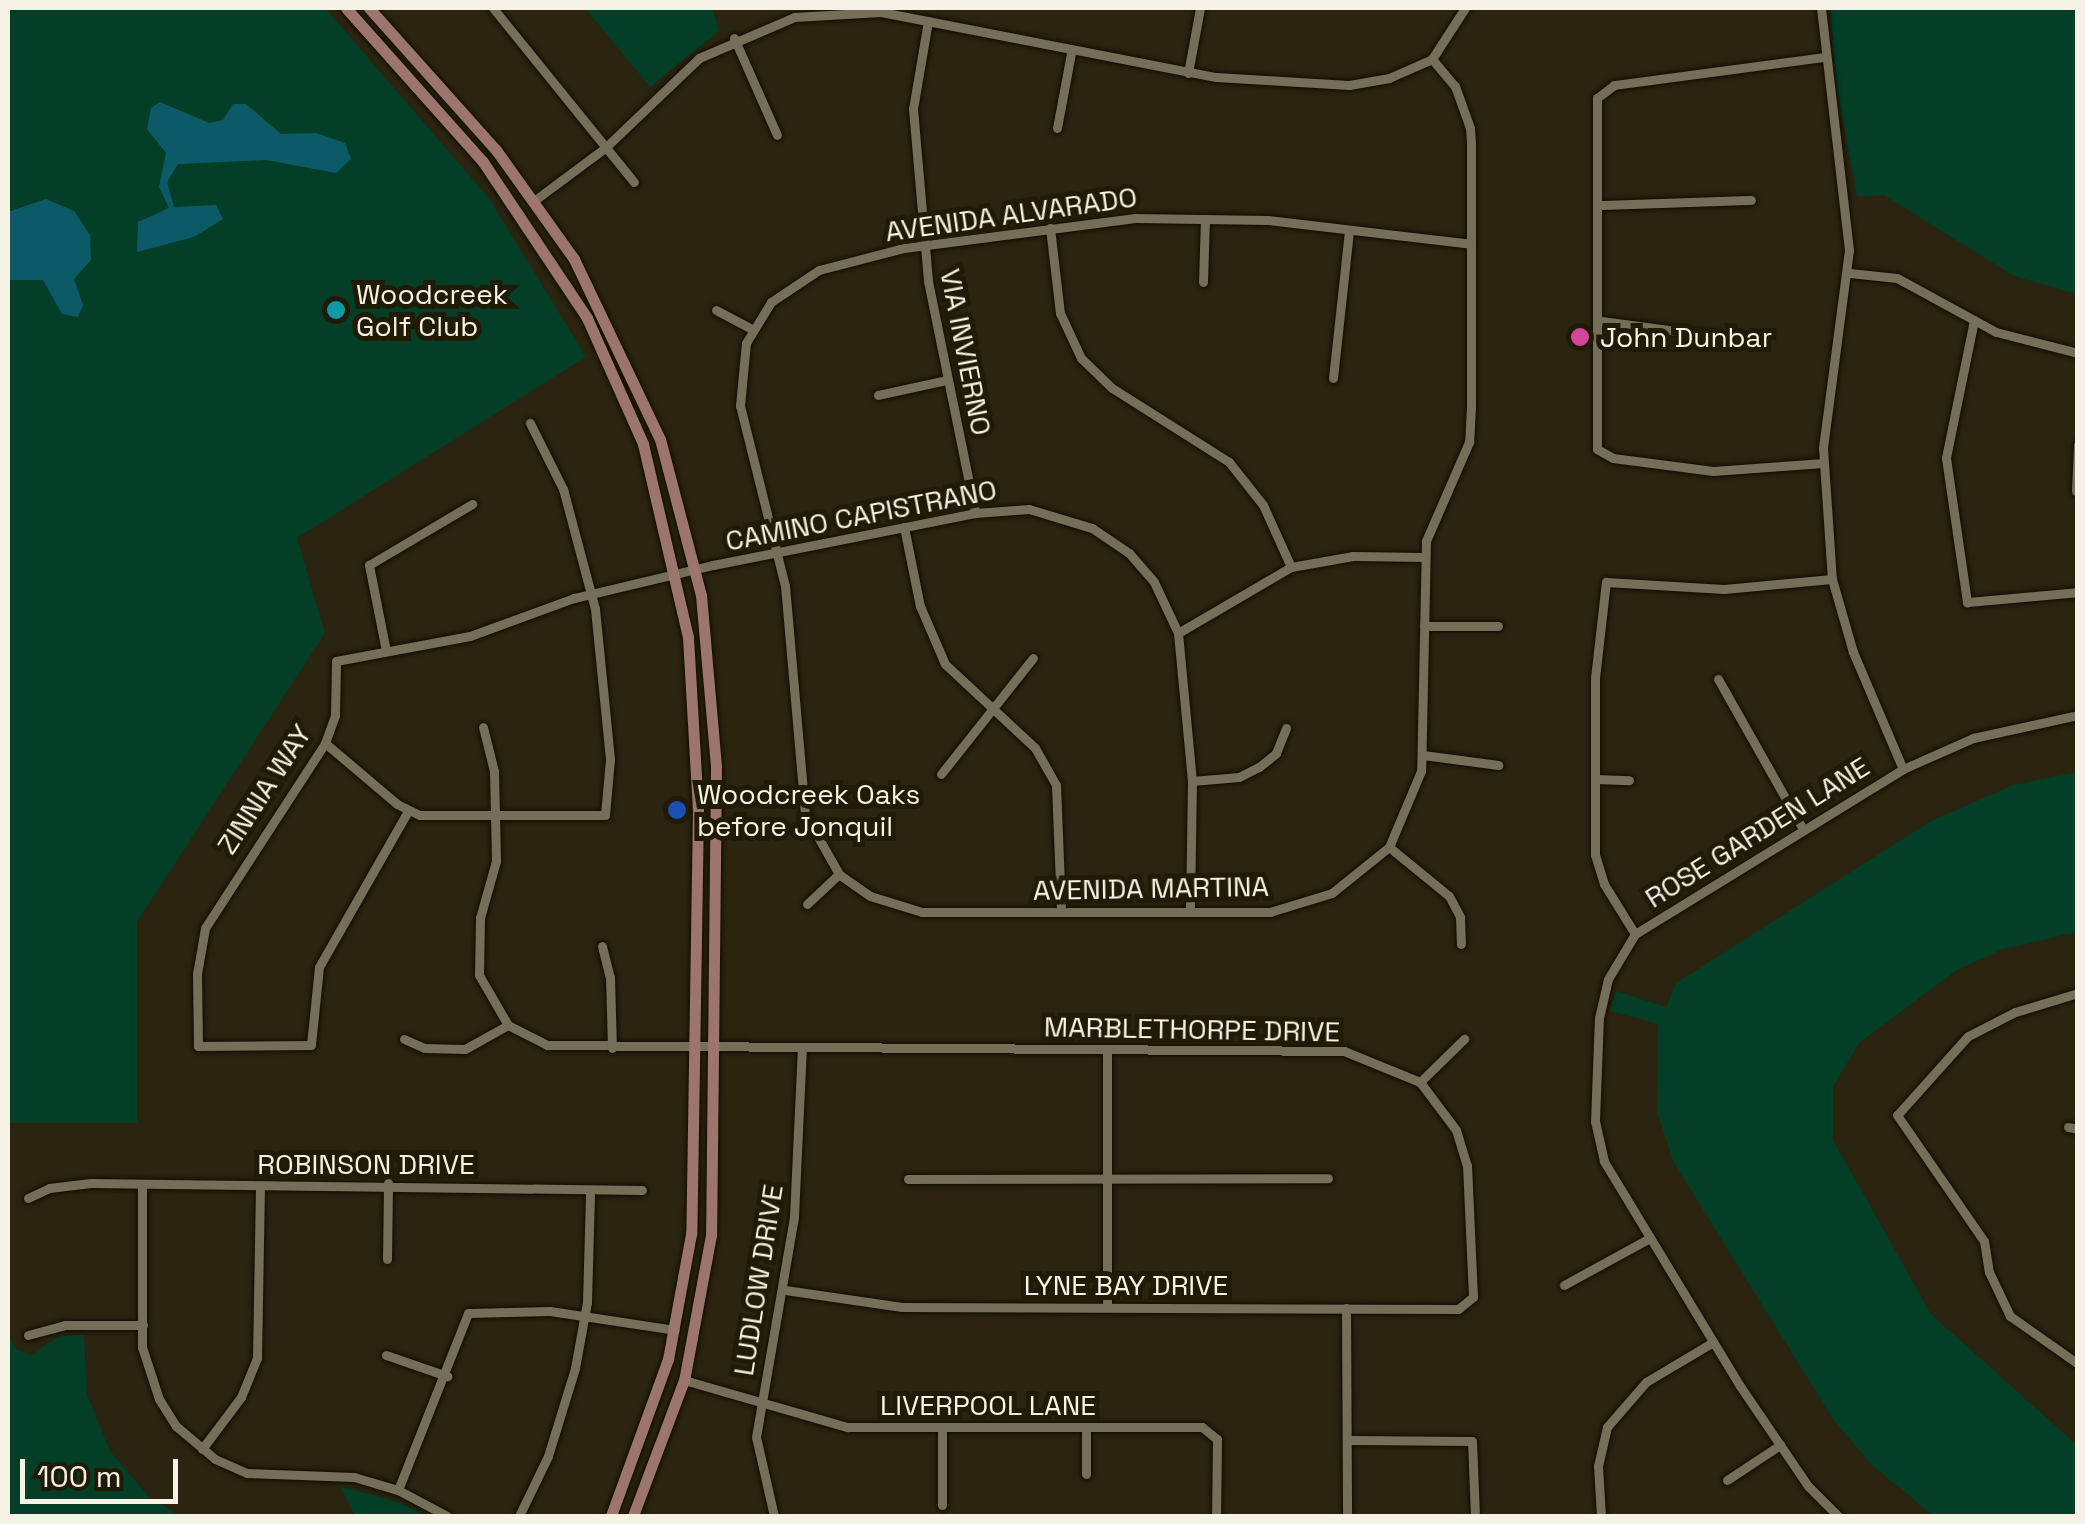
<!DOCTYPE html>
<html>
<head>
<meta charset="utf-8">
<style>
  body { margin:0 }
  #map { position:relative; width:2085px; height:1524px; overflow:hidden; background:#2a2410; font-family:"Space Grotesk",sans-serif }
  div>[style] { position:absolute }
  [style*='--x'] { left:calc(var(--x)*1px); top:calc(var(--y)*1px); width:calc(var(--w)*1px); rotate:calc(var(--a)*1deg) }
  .green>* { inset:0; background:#033e27 }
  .water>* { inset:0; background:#0c5a68 }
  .roads { filter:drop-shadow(0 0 2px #120d00) drop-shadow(0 0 2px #120d00) }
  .street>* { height:9px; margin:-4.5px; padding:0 4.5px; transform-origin:4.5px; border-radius:4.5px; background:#756e58 }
  .secondary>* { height:11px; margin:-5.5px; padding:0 5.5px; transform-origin:5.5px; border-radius:5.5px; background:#9c766e }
  .dots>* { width:28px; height:28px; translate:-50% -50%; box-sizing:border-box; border:5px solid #201b07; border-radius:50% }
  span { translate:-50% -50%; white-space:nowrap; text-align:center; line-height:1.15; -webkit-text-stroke:10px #201b07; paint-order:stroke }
  .street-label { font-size:28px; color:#f6f3e6 }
  .poi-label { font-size:28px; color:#f6f3e6 }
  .left { translate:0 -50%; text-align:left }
  .frame { position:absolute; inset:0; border:10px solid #f6f3e6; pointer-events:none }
  .scale { position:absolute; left:20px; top:1459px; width:158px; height:45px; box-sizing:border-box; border:5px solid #f6f3e6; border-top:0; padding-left:12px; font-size:30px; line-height:35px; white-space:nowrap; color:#f6f3e6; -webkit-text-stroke:8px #201b07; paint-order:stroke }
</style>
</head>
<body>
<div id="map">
  <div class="green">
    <i style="clip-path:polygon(8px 8px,325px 8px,489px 198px,586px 357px,297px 538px,325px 633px,137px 922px,137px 1123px,8px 1123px)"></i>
    <i style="clip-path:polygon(585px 8px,712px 8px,719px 31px,650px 87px)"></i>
    <i style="clip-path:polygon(1831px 8px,2077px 8px,2077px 294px,2014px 276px,1884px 195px,1857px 197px,1835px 77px)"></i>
    <i style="clip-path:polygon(2077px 772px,2077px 932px,2003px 949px,1957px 970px,1859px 1043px,1833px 1087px,1833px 1140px,1931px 1314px,2077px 1445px,2077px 1516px,1934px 1516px,1874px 1467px,1835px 1422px,1674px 1163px,1657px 1112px,1658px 1024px,1610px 1011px,1616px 991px,1666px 1007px,1676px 983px,1931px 821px,2013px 785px)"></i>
    <i style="clip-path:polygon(8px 1335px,16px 1349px,31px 1355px,59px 1336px,84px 1335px,87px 1394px,110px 1451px,149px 1497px,180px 1516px,8px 1516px)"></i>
    <i style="clip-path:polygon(340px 1486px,401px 1503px,424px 1516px,355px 1516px)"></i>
  </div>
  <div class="water">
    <i style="clip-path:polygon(160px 102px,209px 123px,223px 120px,233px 104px,246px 104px,281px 134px,316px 133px,345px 143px,351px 159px,336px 173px,266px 160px,178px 164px,167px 182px,174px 207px,216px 205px,223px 219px,194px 237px,137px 252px,138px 222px,169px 208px,159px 187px,166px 153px,147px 129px,151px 108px)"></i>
    <i style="clip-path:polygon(46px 199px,74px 211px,90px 235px,91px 260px,74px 279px,83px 305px,78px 317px,62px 314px,43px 280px,8px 280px,8px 212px)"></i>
  </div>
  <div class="roads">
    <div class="street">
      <i style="--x:493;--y:8;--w:224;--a:51"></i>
      <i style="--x:1821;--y:8;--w:244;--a:83.4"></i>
      <i style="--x:1849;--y:250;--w:200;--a:97.5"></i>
      <i style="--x:1823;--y:448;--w:131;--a:86.1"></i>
      <i style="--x:1832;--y:579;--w:76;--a:74"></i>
      <i style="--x:1853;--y:652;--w:127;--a:66.9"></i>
      <i style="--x:928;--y:21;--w:89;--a:99.7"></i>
      <i style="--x:913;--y:109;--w:173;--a:85"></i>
      <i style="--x:928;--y:281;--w:237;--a:78.5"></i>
      <i style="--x:734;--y:38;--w:106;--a:66.1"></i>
      <i style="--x:1432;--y:59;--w:35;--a:50"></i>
      <i style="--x:1455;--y:86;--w:45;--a:70.3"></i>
      <i style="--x:1470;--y:128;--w:16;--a:86"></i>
      <i style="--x:1471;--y:144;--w:263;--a:90"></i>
      <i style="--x:1471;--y:407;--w:35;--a:93"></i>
      <i style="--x:1469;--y:442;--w:108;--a:113.5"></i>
      <i style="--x:1426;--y:541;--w:230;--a:91.2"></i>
      <i style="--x:1421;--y:771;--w:82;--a:112.8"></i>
      <i style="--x:1389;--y:847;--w:73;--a:141.1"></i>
      <i style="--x:1332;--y:893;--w:65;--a:163"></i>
      <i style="--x:1270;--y:912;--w:348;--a:180"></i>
      <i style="--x:922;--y:912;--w:54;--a:-162.9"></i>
      <i style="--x:870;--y:896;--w:38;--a:-145"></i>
      <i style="--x:839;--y:874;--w:69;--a:-119.5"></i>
      <i style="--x:805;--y:814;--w:229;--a:-95"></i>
      <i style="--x:785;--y:586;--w:186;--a:-104"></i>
      <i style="--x:740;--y:406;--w:63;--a:-84.6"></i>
      <i style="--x:746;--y:343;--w:48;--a:-58.6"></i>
      <i style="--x:771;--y:302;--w:58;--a:-33.7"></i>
      <i style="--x:819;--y:270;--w:88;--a:-14.5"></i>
      <i style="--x:904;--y:248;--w:233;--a:-7.4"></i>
      <i style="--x:1135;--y:218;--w:133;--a:0.9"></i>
      <i style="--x:1268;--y:220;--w:204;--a:6.7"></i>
      <i style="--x:1188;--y:73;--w:66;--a:-79.5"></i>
      <i style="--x:1057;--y:128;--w:76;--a:-79.4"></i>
      <i style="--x:535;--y:200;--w:89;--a:-36.7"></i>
      <i style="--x:606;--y:147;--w:129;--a:-43.7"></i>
      <i style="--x:699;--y:58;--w:103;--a:-23.3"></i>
      <i style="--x:794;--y:17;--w:87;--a:-3.3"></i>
      <i style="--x:881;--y:12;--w:341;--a:11"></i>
      <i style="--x:1216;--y:77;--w:133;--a:3.4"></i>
      <i style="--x:1349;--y:85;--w:41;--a:-9.9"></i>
      <i style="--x:1389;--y:78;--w:47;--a:-23.8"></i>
      <i style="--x:1432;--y:59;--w:61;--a:-57.1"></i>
      <i style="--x:1600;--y:205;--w:151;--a:-1.9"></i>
      <i style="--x:1050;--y:228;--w:86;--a:83.3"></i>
      <i style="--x:1060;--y:313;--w:50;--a:65"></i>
      <i style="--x:1081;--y:358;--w:43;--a:44.1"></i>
      <i style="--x:1112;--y:388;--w:138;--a:32.3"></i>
      <i style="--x:1229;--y:462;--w:55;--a:51.7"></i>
      <i style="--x:1263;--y:505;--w:68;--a:65.7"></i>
      <i style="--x:1850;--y:273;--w:47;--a:6.1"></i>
      <i style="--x:1897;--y:278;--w:113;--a:28.6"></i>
      <i style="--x:1996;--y:332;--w:85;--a:14.4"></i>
      <i style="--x:1203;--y:282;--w:63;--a:-88.2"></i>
      <i style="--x:716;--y:310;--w:40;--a:28"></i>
      <i style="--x:1974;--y:320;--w:141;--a:101.5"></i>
      <i style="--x:1946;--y:458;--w:146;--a:81.7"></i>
      <i style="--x:1967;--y:602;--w:111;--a:-5.1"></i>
      <i style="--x:1602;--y:321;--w:114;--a:7.6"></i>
      <i style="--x:1333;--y:378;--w:148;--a:-83.8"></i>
      <i style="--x:878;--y:395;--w:71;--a:-12.3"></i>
      <i style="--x:1823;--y:463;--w:110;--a:175.8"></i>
      <i style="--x:1713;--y:471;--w:101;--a:-172.6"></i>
      <i style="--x:1613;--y:458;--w:18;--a:-151"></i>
      <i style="--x:1597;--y:449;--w:351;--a:-90"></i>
      <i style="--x:1597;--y:98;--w:21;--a:-37"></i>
      <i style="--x:1614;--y:85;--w:212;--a:-7.6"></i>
      <i style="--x:2076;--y:491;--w:46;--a:-87.5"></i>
      <i style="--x:904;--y:527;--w:81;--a:78.6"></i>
      <i style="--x:920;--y:606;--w:63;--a:66.7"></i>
      <i style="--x:945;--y:664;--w:123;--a:43"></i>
      <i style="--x:1035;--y:748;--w:43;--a:60.4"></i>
      <i style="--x:1056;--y:785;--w:127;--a:87.7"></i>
      <i style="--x:1424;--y:626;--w:74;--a:0"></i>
      <i style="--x:1178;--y:633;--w:131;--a:-30.3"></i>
      <i style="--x:1291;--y:567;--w:63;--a:-10.1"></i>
      <i style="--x:1353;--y:556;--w:71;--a:0.8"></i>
      <i style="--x:386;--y:651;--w:88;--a:-101.2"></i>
      <i style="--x:369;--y:565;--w:120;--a:-30.6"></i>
      <i style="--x:1718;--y:679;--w:172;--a:60.5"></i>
      <i style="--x:483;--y:727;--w:45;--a:76"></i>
      <i style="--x:494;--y:771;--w:90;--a:88.7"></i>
      <i style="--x:496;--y:861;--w:59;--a:105.7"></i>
      <i style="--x:480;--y:918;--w:57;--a:91"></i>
      <i style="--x:479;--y:975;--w:58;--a:59.9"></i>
      <i style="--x:508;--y:1025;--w:44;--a:27.1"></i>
      <i style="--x:547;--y:1045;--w:797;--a:0.43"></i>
      <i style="--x:1344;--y:1051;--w:82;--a:22.2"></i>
      <i style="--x:1420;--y:1082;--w:60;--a:53.1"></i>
      <i style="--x:1456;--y:1130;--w:37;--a:73"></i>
      <i style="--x:1467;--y:1165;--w:132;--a:87.4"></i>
      <i style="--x:1473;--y:1297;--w:19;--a:141"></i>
      <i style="--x:1458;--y:1309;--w:556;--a:-179.79"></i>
      <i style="--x:902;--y:1307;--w:118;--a:-171.7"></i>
      <i style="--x:325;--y:743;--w:94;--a:40.3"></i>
      <i style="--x:397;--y:804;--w:25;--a:26"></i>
      <i style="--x:420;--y:815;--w:185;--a:0"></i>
      <i style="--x:605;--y:815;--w:56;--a:-84.9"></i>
      <i style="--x:610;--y:759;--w:151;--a:-95.7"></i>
      <i style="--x:595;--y:609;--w:124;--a:-104.9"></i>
      <i style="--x:563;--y:489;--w:74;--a:-116.6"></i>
      <i style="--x:1423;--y:755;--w:76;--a:7.6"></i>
      <i style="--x:941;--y:774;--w:148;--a:-51.6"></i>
      <i style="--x:1595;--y:779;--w:34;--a:2"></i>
      <i style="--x:1192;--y:781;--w:47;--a:-4.9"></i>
      <i style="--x:1239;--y:777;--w:22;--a:-27"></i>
      <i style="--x:1259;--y:767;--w:22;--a:-39"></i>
      <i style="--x:1276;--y:753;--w:27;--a:-68"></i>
      <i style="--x:408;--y:811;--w:180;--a:119.7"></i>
      <i style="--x:319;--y:967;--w:78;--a:95.9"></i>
      <i style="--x:311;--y:1045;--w:113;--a:179.5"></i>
      <i style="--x:198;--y:1046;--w:72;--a:-90.8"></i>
      <i style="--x:197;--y:974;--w:47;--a:-80.1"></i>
      <i style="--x:205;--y:928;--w:221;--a:-57"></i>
      <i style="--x:325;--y:743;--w:30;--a:-70"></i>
      <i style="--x:335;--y:715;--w:54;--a:-88.9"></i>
      <i style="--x:336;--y:661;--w:136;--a:-10.6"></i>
      <i style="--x:470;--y:636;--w:111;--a:-20.1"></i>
      <i style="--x:574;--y:598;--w:143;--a:-13.4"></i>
      <i style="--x:713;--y:565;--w:267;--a:-11.2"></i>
      <i style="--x:975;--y:513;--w:54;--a:-4.2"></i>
      <i style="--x:1029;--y:509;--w:66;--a:16.8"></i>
      <i style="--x:1092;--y:528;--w:45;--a:34"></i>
      <i style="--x:1129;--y:553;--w:38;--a:49"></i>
      <i style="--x:1154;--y:582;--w:56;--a:64.8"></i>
      <i style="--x:1178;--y:633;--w:149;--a:84.6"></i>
      <i style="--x:1192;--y:781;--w:131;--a:90.9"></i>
      <i style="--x:1389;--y:847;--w:77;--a:39.2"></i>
      <i style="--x:1449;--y:896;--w:24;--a:62"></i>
      <i style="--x:1460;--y:917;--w:27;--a:88"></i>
      <i style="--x:807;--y:904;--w:44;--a:-43.2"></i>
      <i style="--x:1635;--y:934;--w:59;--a:-121.8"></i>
      <i style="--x:1604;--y:884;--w:30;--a:-107"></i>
      <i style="--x:1595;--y:855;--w:177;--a:-90"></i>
      <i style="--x:1595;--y:678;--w:97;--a:-83.5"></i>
      <i style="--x:1606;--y:582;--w:118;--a:3.4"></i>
      <i style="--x:1724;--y:589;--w:108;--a:-5.3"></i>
      <i style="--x:602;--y:946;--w:32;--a:76"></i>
      <i style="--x:610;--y:977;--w:71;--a:88.4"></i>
      <i style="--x:2078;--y:993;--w:66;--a:163.2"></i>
      <i style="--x:2015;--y:1012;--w:53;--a:152.9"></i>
      <i style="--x:1968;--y:1036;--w:106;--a:131.9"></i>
      <i style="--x:1897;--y:1115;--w:153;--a:55.4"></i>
      <i style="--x:1984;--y:1241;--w:31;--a:81"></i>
      <i style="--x:1989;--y:1272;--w:49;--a:64.5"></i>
      <i style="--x:2010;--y:1316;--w:83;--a:35.2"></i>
      <i style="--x:404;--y:1039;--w:22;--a:24"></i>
      <i style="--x:424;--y:1048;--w:41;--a:1.4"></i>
      <i style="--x:465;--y:1049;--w:49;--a:-29.2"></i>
      <i style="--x:1107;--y:1050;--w:257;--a:90"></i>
      <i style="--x:1420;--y:1082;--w:62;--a:-44.3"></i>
      <i style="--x:2068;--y:1127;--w:10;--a:11"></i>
      <i style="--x:908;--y:1179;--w:420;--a:-0.1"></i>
      <i style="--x:142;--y:1185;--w:162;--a:90"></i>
      <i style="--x:142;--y:1347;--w:55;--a:71.9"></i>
      <i style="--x:159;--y:1399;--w:32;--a:58"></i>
      <i style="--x:176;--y:1426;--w:51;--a:40.2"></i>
      <i style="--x:215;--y:1459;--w:35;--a:24"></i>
      <i style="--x:247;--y:1473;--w:107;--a:2.1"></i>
      <i style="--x:354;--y:1477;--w:46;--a:16.5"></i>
      <i style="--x:398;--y:1490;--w:55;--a:28"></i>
      <i style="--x:28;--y:1198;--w:23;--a:-25"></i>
      <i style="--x:49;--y:1188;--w:42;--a:-6.8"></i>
      <i style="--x:91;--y:1183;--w:551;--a:0.73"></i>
      <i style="--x:387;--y:1259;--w:76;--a:-89.2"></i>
      <i style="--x:1564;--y:1285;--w:98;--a:-28.7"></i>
      <i style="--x:1346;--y:1308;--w:208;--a:89.7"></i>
      <i style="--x:28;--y:1335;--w:38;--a:-15"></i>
      <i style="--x:65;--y:1325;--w:78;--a:0"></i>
      <i style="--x:386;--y:1355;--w:65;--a:19"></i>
      <i style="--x:684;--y:1380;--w:170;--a:16.1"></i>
      <i style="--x:847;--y:1427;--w:355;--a:0"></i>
      <i style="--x:1202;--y:1427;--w:19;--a:39"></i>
      <i style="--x:1217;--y:1439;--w:77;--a:90.7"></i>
      <i style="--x:942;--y:1428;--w:77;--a:90"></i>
      <i style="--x:1086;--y:1428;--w:46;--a:90"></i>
      <i style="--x:1347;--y:1440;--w:125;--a:0.5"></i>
      <i style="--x:1472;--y:1441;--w:75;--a:87.7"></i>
      <i style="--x:202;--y:1449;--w:65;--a:-53.1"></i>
      <i style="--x:241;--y:1397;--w:42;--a:-67.7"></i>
      <i style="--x:257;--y:1358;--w:172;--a:-89"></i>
      <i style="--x:1727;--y:1480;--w:64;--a:-33.4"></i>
      <i style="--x:398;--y:1490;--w:190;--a:-68.4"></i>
      <i style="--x:468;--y:1313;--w:82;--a:-1.4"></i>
      <i style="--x:550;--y:1311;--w:126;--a:8.6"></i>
      <i style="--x:519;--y:1516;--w:67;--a:-64.2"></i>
      <i style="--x:548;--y:1456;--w:92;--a:-72.9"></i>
      <i style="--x:575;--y:1368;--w:67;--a:-79.7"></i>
      <i style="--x:587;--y:1302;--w:109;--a:-88.4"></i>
      <i style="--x:774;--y:1516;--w:81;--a:-102.8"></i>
      <i style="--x:756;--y:1437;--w:224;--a:-80.2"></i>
      <i style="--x:794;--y:1216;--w:168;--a:-87.3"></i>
      <i style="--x:1601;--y:1516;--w:50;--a:-93.4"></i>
      <i style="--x:1598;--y:1466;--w:40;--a:-77"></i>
      <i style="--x:1607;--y:1427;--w:60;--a:-49.1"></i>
      <i style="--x:1646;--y:1382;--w:78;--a:-30.8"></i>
      <i style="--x:1838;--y:1516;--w:42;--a:-135"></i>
      <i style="--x:1808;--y:1486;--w:121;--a:-124.2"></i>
      <i style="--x:1740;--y:1386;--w:263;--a:-121.2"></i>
      <i style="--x:1604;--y:1161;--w:41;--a:-102.7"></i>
      <i style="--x:1595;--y:1121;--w:103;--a:-87.8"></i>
      <i style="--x:1599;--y:1018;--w:40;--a:-77"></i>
      <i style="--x:1608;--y:979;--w:52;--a:-59"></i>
      <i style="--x:1635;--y:934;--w:315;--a:-31.6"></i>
      <i style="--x:1903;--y:769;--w:77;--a:-23.9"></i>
      <i style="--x:1973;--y:738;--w:107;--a:-12.4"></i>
    </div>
    <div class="secondary">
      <i style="--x:346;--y:8;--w:206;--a:48.3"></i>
      <i style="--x:483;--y:162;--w:187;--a:56.3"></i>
      <i style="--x:587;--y:318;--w:138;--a:66"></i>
      <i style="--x:643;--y:444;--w:198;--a:76.9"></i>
      <i style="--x:688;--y:637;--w:173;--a:86.7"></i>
      <i style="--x:698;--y:810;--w:424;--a:90.9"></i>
      <i style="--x:691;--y:1234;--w:127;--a:100.4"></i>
      <i style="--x:668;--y:1359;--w:167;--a:110"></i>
      <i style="--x:369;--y:8;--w:191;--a:48.2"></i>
      <i style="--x:496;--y:150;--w:134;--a:54.4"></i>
      <i style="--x:574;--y:259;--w:199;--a:64.5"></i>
      <i style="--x:660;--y:439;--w:161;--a:75.3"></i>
      <i style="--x:701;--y:595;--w:173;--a:85"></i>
      <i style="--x:716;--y:767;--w:468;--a:90.6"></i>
      <i style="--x:711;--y:1235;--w:147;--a:100.5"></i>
      <i style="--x:684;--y:1380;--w:145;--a:110.6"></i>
    </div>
  </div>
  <div class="dots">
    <i style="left:336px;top:310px;background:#0f9aa8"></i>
    <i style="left:1580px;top:337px;background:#d1479c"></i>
    <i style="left:677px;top:810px;background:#1a4fb4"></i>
  </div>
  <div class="street-label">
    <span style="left:1011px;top:214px;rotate:-8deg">AVENIDA ALVARADO</span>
    <span style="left:966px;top:352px;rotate:79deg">VIA INVIERNO</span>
    <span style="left:861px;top:515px;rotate:-11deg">CAMINO CAPISTRANO</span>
    <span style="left:264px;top:789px;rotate:-57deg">ZINNIA WAY</span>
    <span style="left:1757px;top:832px;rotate:-32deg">ROSE GARDEN LANE</span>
    <span style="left:1151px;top:888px;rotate:-1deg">AVENIDA MARTINA</span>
    <span style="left:1192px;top:1029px;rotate:1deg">MARBLETHORPE DRIVE</span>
    <span style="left:366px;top:1164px">ROBINSON DRIVE</span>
    <span style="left:758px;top:1280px;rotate:-81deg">LUDLOW DRIVE</span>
    <span style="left:1126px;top:1285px">LYNE BAY DRIVE</span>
    <span style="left:988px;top:1405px">LIVERPOOL LANE</span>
  </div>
  <div class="poi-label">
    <span class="left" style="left:356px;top:310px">Woodcreek<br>Golf Club</span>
    <span class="left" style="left:1600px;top:337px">John Dunbar</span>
    <span class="left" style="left:697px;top:810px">Woodcreek Oaks<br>before Jonquil</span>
  </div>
  <div class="frame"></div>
  <div class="scale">100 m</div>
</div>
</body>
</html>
